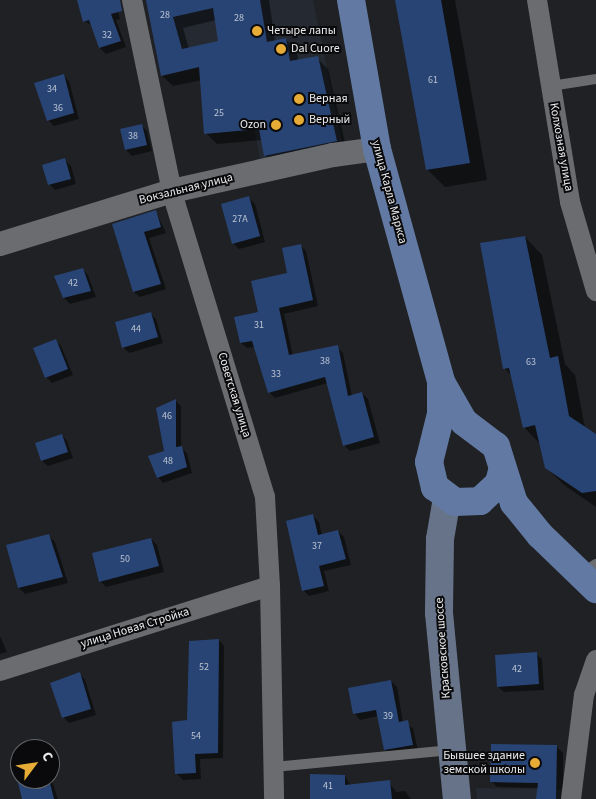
<!DOCTYPE html>
<html>
<head>
<meta charset="utf-8">
<style>
  body { margin:0 }
  #map { position:relative; width:596px; height:799px; overflow:hidden; background:#1f2124; font-family:"Source Sans 3",sans-serif }
  div>[style] { position:absolute }
  [style*='--x'] { left:calc(var(--x)*1px); top:calc(var(--y)*1px); width:calc(var(--w)*1px); rotate:calc(var(--a)*1deg) }
  .built>* { inset:0; background:#252a32 }
  .shadow>* { inset:0; background:#0007 }
  .building>* { inset:0; background:#284475 }
  .service>* { height:10px; margin:-5px; padding:0 5px; transform-origin:5px; border-radius:5px; background:#6a6c6f }
  .minor>* { height:20px; margin:-10px; padding:0 10px; transform-origin:10px; border-radius:10px; background:#6a6c6f }
  .tertiary>* { height:24px; margin:-12px; padding:0 12px; transform-origin:12px; border-radius:12px; background:#6a6c6f }
  .secondary>* { height:28px; margin:-14px; padding:0 14px; transform-origin:14px; border-radius:14px; background:#667389 }
  .primary>* { height:28px; margin:-14px; padding:0 14px; transform-origin:14px; border-radius:14px; background:#627aa3 }
  .dots>* { width:14px; height:14px; translate:-50% -50%; box-sizing:border-box; border:2px solid #0a0a0c; border-radius:50% }
  span { translate:-50% -50%; white-space:nowrap; text-align:center; line-height:1.15; -webkit-text-stroke:4px #0a0a0c; paint-order:stroke }
  .number-label { font-size:10px; color:#bbc3d0 }
  .number-label span { -webkit-text-stroke-width:0 }
  .poi-label { font-size:12px; color:#ecedef }
  .left { translate:0 -50%; text-align:left }
  .right { translate:-100% -50%; text-align:right }
  .street-label { font-size:12px; color:#ecedef }
  .north { position:absolute; left:10px; top:739px; width:50px; height:50px; box-sizing:border-box; background:#0a0a0c; border:1px solid #646567; border-radius:50%; rotate:59deg; font-size:14px; font-weight:700; line-height:20px; text-align:center; color:#ecedef }
  .north::after { content:''; display:block; margin:auto; width:18px; height:22px; background:#e7ac36; clip-path:polygon(50% 0,100% 100%,50% 72%,0 100%) }
</style>
</head>
<body>
<div id="map">
  <div class="built">
    <i style="clip-path:polygon(146px 0,313px 0,342px 142px,260px 159px,243px 66px,221px 62px,161px 76px)"></i>
    <i style="clip-path:polygon(476px 788px,565px 789px,564px 799px,477px 799px)"></i>
  </div>
  <div class="shadow">
    <i style="clip-path:polygon(79px 0,115px 0,120px 19px,116px 20px,126px 47px,106px 54px,100px 48px,93px 26px,84px 21px)"></i>
    <i style="clip-path:polygon(evenodd,148px 0,269px 0,275px 41px,286px 40px,297px 50px,298px 61px,317px 58px,328px 69px,347px 151px,276px 166px,265px 155px,262px 140px,217px 144px,206px 133px,202px 80px,173px 86px,162px 76px,148px 0,216px 20px,220px 42px,189px 49px,183px 28px,216px 20px)"></i>
    <i style="clip-path:polygon(397px 0,455px 0,487px 180px,445px 187px,427px 169px)"></i>
    <i style="clip-path:polygon(63px 75px,69px 81px,79px 119px,54px 126px,48px 120px)"></i>
    <i style="clip-path:polygon(141px 125px,147px 131px,152px 151px,132px 156px,126px 150px,121px 130px)"></i>
    <i style="clip-path:polygon(65px 160px,71px 166px,76px 184px,55px 190px,49px 184px)"></i>
    <i style="clip-path:polygon(249px 198px,255px 204px,265px 242px,239px 249px,233px 243px)"></i>
    <i style="clip-path:polygon(156px 212px,166px 233px,149px 238px,166px 289px,140px 297px,134px 292px,113px 225px)"></i>
    <i style="clip-path:polygon(525px 237px,542px 255px,565px 364px,575px 375px,585px 428px,596px 436px,596px 507px,564px 485px,546px 467px,540px 444px,524px 427px,512px 376px,505px 369px,482px 244px)"></i>
    <i style="clip-path:polygon(300px 245px,306px 251px,318px 306px,284px 314px,293px 356px,337px 347px,343px 353px,352px 396px,362px 393px,368px 399px,380px 443px,350px 451px,344px 445px,328px 383px,275px 398px,269px 392px,255px 347px,247px 348px,241px 343px,289px 274px)"></i>
    <i style="clip-path:polygon(82px 269px,88px 275px,96px 297px,70px 304px,64px 298px)"></i>
    <i style="clip-path:polygon(150px 313px,156px 319px,163px 343px,129px 353px,123px 347px)"></i>
    <i style="clip-path:polygon(55px 340px,61px 346px,73px 375px,52px 383px,46px 377px)"></i>
    <i style="clip-path:polygon(175px 400px,181px 406px,181px 447px,187px 453px,192px 473px,163px 483px,158px 477px)"></i>
    <i style="clip-path:polygon(62px 435px,67px 441px,73px 458px,48px 466px,42px 461px)"></i>
    <i style="clip-path:polygon(313px 516px,319px 522px,322px 535px,338px 531px,344px 537px,351px 565px,324px 571px,329px 591px,309px 596px,303px 590px)"></i>
    <i style="clip-path:polygon(49px 536px,55px 542px,68px 583px,25px 594px,19px 588px,7px 546px)"></i>
    <i style="clip-path:polygon(151px 539px,157px 545px,164px 572px,106px 587px,100px 581px)"></i>
    <i style="clip-path:polygon(0 636px,7px 652px,0 654px)"></i>
    <i style="clip-path:polygon(219px 640px,224px 646px,223px 758px,200px 759px,201px 779px,183px 780px,177px 774px,174px 723px,188px 722px)"></i>
    <i style="clip-path:polygon(536px 654px,542px 659px,544px 690px,504px 692px,498px 687px)"></i>
    <i style="clip-path:polygon(80px 674px,85px 680px,96px 715px,69px 723px,63px 717px)"></i>
    <i style="clip-path:polygon(391px 681px,397px 687px,403px 723px,413px 728px,418px 751px,391px 755px,385px 749px,378px 716px,360px 720px,355px 714px,350px 689px)"></i>
    <i style="clip-path:polygon(557px 747px,563px 753px,563px 799px,538px 799px,539px 788px,497px 787px,491px 781px)"></i>
    <i style="clip-path:polygon(50px 775px,58px 799px,23px 799px,18px 777px,50px 779px)"></i>
    <i style="clip-path:polygon(345px 776px,351px 786px,389px 782px,396px 792px,405px 791px,411px 799px,311px 799px)"></i>
  </div>
  <div class="building">
    <i style="clip-path:polygon(77px 0,120px 0,122px 11px,111px 14px,121px 41px,99px 48px,89px 20px,83px 22px)"></i>
    <i style="clip-path:polygon(evenodd,146px 0,260px 0,267px 42px,286px 38px,290px 61px,318px 56px,337px 141px,264px 156px,259px 129px,204px 134px,199px 67px,161px 76px,146px 0,213px 8px,218px 41px,182px 49px,173px 17px,213px 8px)"></i>
    <i style="clip-path:polygon(395px 0,441px 0,470px 163px,426px 170px)"></i>
    <i style="clip-path:polygon(64px 74px,74px 113px,47px 121px,34px 83px)"></i>
    <i style="clip-path:polygon(142px 124px,147px 145px,125px 150px,120px 129px)"></i>
    <i style="clip-path:polygon(65px 158px,71px 179px,48px 185px,42px 165px)"></i>
    <i style="clip-path:polygon(249px 196px,260px 236px,232px 244px,221px 204px)"></i>
    <i style="clip-path:polygon(156px 210px,161px 227px,144px 232px,161px 284px,133px 292px,112px 224px)"></i>
    <i style="clip-path:polygon(525px 236px,550px 358px,558px 356px,569px 416px,596px 434px,596px 491px,582px 493px,545px 468px,535px 425px,523px 428px,509px 368px,503px 369px,480px 243px)"></i>
    <i style="clip-path:polygon(301px 244px,313px 300px,279px 308px,289px 355px,338px 345px,348px 396px,362px 392px,374px 437px,343px 446px,325px 377px,268px 393px,252px 341px,240px 343px,234px 317px,258px 312px,251px 281px,287px 273px,282px 248px)"></i>
    <i style="clip-path:polygon(83px 268px,91px 291px,63px 298px,54px 276px)"></i>
    <i style="clip-path:polygon(151px 312px,158px 337px,122px 348px,115px 322px)"></i>
    <i style="clip-path:polygon(56px 339px,68px 369px,45px 378px,33px 348px)"></i>
    <i style="clip-path:polygon(176px 399px,176px 447px,182px 446px,187px 467px,157px 478px,148px 456px,164px 451px,156px 408px)"></i>
    <i style="clip-path:polygon(62px 434px,68px 452px,41px 461px,35px 443px)"></i>
    <i style="clip-path:polygon(313px 514px,318px 535px,338px 530px,346px 559px,319px 566px,324px 586px,302px 591px,286px 521px)"></i>
    <i style="clip-path:polygon(49px 534px,63px 577px,18px 588px,6px 545px)"></i>
    <i style="clip-path:polygon(151px 538px,159px 566px,99px 582px,92px 553px)"></i>
    <i style="clip-path:polygon(219px 639px,218px 753px,195px 754px,196px 773px,175px 774px,172px 722px,187px 720px,189px 641px)"></i>
    <i style="clip-path:polygon(537px 652px,539px 684px,497px 687px,495px 655px)"></i>
    <i style="clip-path:polygon(80px 672px,91px 709px,62px 718px,50px 683px)"></i>
    <i style="clip-path:polygon(391px 680px,399px 722px,408px 720px,413px 745px,384px 750px,376px 710px,353px 714px,348px 688px)"></i>
    <i style="clip-path:polygon(491px 744px,557px 745px,556px 799px,536px 799px,538px 783px,490px 782px)"></i>
    <i style="clip-path:polygon(310px 774px,345px 775px,345px 785px,390px 780px,392px 799px,310px 799px)"></i>
    <i style="clip-path:polygon(17px 779px,49px 779px,54px 799px,22px 799px)"></i>
  </div>
  <div class="service">
    <i style="--x:551;--y:86;--w:46;--a:-8.8"></i>
    <i style="--x:581;--y:574;--w:18;--a:-34"></i>
    <i style="--x:274;--y:767;--w:178;--a:-5.5"></i>
  </div>
  <div class="minor">
    <i style="--x:132;--y:0;--w:200;--a:78.2"></i>
    <i style="--x:173;--y:196;--w:315;--a:73"></i>
    <i style="--x:265;--y:497;--w:89;--a:86.8"></i>
    <i style="--x:270;--y:586;--w:213;--a:88.9"></i>
    <i style="--x:537;--y:0;--w:205;--a:80.7"></i>
    <i style="--x:570;--y:202;--w:93;--a:73.7"></i>
    <i style="--x:0;--y:671;--w:283;--a:-17.5"></i>
    <i style="--x:571;--y:799;--w:105;--a:-82.9"></i>
    <i style="--x:584;--y:695;--w:37;--a:-71"></i>
  </div>
  <div class="tertiary">
    <i style="--x:0;--y:244;--w:180;--a:-17.1"></i>
    <i style="--x:172;--y:191;--w:165;--a:-12.6"></i>
    <i style="--x:333;--y:155;--w:44;--a:-7.8"></i>
  </div>
  <div class="secondary">
    <i style="--x:447;--y:498;--w:42;--a:99.7"></i>
    <i style="--x:440;--y:539;--w:74;--a:90.8"></i>
    <i style="--x:439;--y:613;--w:187;--a:84.5"></i>
  </div>
  <div class="primary">
    <i style="--x:351;--y:0;--w:151;--a:80.1"></i>
    <i style="--x:377;--y:149;--w:242;--a:74.6"></i>
    <i style="--x:441;--y:382;--w:46;--a:60.1"></i>
    <i style="--x:464;--y:422;--w:40;--a:37"></i>
    <i style="--x:496;--y:446;--w:60;--a:72.5"></i>
    <i style="--x:514;--y:503;--w:41;--a:50.9"></i>
    <i style="--x:540;--y:535;--w:78;--a:44"></i>
    <i style="--x:441;--y:383;--w:31;--a:90"></i>
    <i style="--x:441;--y:414;--w:49;--a:104"></i>
    <i style="--x:429;--y:462;--w:26;--a:77"></i>
    <i style="--x:435;--y:487;--w:25;--a:37"></i>
    <i style="--x:455;--y:502;--w:25;--a:-2"></i>
    <i style="--x:480;--y:501;--w:26;--a:-43"></i>
    <i style="--x:499;--y:483;--w:12;--a:-76"></i>
  </div>
  <div class="dots">
    <i style="left:257px;top:31px;background:#e7ac36"></i>
    <i style="left:281px;top:49px;background:#e7ac36"></i>
    <i style="left:299px;top:99px;background:#e7ac36"></i>
    <i style="left:299px;top:120px;background:#e7ac36"></i>
    <i style="left:276px;top:125px;background:#e7ac36"></i>
    <i style="left:535px;top:763px;background:#e7ac36"></i>
  </div>
  <div class="number-label">
    <span style="left:165px;top:16px">28</span>
    <span style="left:239px;top:19px">28</span>
    <span style="left:107px;top:36px">32</span>
    <span style="left:433px;top:81px">61</span>
    <span style="left:52px;top:90px">34</span>
    <span style="left:58px;top:109px">36</span>
    <span style="left:219px;top:114px">25</span>
    <span style="left:133px;top:137px">38</span>
    <span style="left:240px;top:220px">27А</span>
    <span style="left:73px;top:284px">42</span>
    <span style="left:259px;top:326px">31</span>
    <span style="left:136px;top:330px">44</span>
    <span style="left:325px;top:362px">38</span>
    <span style="left:531px;top:363px">63</span>
    <span style="left:276px;top:375px">33</span>
    <span style="left:167px;top:417px">46</span>
    <span style="left:168px;top:462px">48</span>
    <span style="left:317px;top:547px">37</span>
    <span style="left:125px;top:560px">50</span>
    <span style="left:204px;top:668px">52</span>
    <span style="left:517px;top:670px">42</span>
    <span style="left:388px;top:717px">39</span>
    <span style="left:196px;top:737px">54</span>
    <span style="left:328px;top:787px">41</span>
  </div>
  <div class="poi-label">
    <span class="left" style="left:267px;top:31px">Четыре лапы</span>
    <span class="left" style="left:291px;top:49px">Dal Cuore</span>
    <span class="left" style="left:309px;top:99px">Верная</span>
    <span class="left" style="left:309px;top:120px">Верный</span>
    <span class="right" style="left:266px;top:125px">Ozon</span>
    <span class="right" style="left:525px;top:763px">Бывшее здание<br>земской школы</span>
  </div>
  <div class="street-label">
    <span style="left:561px;top:147px;rotate:80deg">Колхозная улица</span>
    <span style="left:186px;top:189px;rotate:-14deg">Вокзальная улица</span>
    <span style="left:389px;top:192px;rotate:75deg">улица Карла Маркса</span>
    <span style="left:234px;top:395px;rotate:73deg">Советская улица</span>
    <span style="left:135px;top:628px;rotate:-17deg">улица Новая Стройка</span>
    <span style="left:443px;top:648px;rotate:-94deg">Красковское шоссе</span>
  </div>
  <div class="north">С</div>
</div>
</body>
</html>
